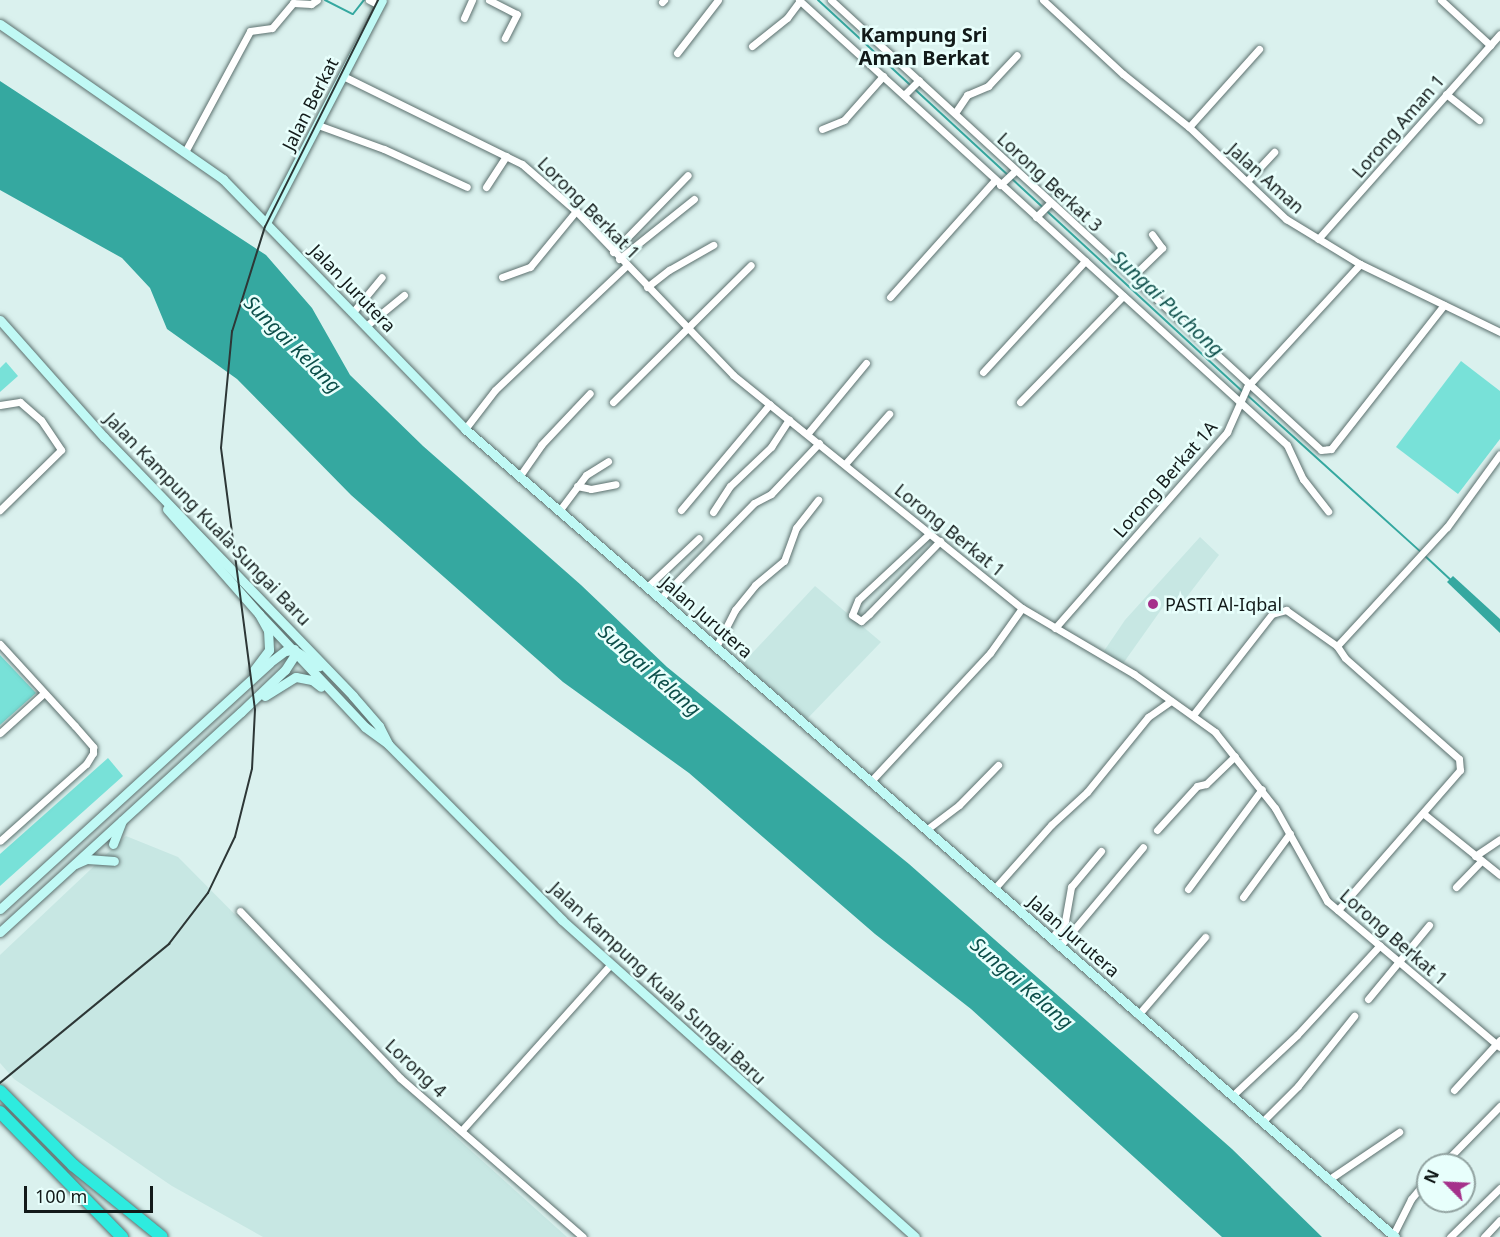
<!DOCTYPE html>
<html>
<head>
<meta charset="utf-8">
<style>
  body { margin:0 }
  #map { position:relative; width:1500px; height:1237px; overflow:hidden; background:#daf1ee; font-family:"Noto Sans",sans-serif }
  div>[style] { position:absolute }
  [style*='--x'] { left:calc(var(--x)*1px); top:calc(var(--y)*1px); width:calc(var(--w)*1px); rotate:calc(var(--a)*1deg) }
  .built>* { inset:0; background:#c7e7e3 }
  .green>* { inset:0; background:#78e1d8 }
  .water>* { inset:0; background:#35a8a0 }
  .stream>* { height:2px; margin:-1px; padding:0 1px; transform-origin:1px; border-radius:1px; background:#35a8a0 }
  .roads { filter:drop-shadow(0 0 2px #5c706e) drop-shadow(0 0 2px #5c706e) }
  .street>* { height:7px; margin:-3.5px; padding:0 3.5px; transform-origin:3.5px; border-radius:3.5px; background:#fff }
  .secondary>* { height:9px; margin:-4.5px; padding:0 4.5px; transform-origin:4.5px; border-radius:4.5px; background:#c0f9f5 }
  .highway>* { height:12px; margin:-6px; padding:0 6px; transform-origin:6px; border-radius:6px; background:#2eebdf }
  .tram>* { height:1.5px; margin:-0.75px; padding:0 0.75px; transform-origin:0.75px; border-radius:0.75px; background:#2d3736 }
  .dots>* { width:16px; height:16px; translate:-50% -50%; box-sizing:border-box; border:3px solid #e8fffc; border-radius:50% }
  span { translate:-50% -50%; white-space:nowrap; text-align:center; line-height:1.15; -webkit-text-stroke:5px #e8fffc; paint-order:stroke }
  .street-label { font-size:18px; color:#121a19 }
  .poi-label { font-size:18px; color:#121a19 }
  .left { translate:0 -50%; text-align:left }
  .neighbourhood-label { font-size:20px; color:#121a19; font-weight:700 }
  .water-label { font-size:20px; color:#0c4f4a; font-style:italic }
  .north { position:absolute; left:1416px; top:1153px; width:60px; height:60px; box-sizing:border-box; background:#e8fffc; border:2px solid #92a3a1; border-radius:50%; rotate:294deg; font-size:16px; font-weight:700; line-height:24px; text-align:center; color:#121a19 }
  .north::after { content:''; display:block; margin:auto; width:21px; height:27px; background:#a5318b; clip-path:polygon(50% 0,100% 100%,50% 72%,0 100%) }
  .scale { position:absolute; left:24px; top:1186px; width:129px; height:27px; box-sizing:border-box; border:3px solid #121a19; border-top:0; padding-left:8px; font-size:18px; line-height:21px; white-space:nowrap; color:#121a19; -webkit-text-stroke:4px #e8fffc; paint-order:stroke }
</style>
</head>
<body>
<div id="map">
  <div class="built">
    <i style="clip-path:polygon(1200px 537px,1219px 555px,1179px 607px,1168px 600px,1122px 665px,1104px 651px,1125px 620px)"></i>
    <i style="clip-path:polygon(815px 586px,881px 642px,807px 719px,743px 663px)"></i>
    <i style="clip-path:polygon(126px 836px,178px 857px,447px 1129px,567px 1237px,263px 1237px,172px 1186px,14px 1079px,0 1063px,0 955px)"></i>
  </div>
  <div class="green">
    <i style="clip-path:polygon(1461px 361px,1500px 391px,1500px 439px,1458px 494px,1396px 447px)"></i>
    <i style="clip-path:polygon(6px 362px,18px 376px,0 392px,0 368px)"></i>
    <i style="clip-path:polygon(0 655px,36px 693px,0 725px)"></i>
    <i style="clip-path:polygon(108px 758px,123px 776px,0 886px,0 854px)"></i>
  </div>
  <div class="water">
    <i style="clip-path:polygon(0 81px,266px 255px,312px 308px,350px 375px,423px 446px,581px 585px,667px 667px,909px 864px,1232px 1149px,1322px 1237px,1222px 1237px,971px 1009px,875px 934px,689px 773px,563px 682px,351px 495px,237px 379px,167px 329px,150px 288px,122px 258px,0 190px)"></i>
    <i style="clip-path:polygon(1453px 576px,1500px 619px,1500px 633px,1447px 582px)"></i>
  </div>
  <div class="stream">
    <i style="--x:325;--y:0;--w:31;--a:27"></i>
    <i style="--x:353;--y:14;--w:18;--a:-52"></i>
    <i style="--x:818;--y:0;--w:577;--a:42.68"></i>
    <i style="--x:1246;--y:394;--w:234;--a:42.1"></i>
    <i style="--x:1424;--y:555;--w:37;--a:43"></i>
  </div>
  <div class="roads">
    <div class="street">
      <i style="--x:369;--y:0;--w:11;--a:27"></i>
      <i style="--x:489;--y:0;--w:31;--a:27"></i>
      <i style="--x:517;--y:14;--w:27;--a:117"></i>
      <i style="--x:799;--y:0;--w:660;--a:42.36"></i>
      <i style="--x:1287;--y:445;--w:38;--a:65"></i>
      <i style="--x:1303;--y:479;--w:41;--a:52"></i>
      <i style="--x:831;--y:0;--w:665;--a:42.56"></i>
      <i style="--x:1321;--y:450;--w:10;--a:-6"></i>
      <i style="--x:1331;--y:449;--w:183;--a:-51.9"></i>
      <i style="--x:1043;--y:0;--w:109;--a:42.8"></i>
      <i style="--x:1123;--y:74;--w:85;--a:38.8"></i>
      <i style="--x:1189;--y:127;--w:134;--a:43.5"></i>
      <i style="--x:1286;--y:219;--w:87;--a:31.3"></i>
      <i style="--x:1360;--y:264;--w:156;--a:25.9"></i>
      <i style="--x:1441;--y:0;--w:67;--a:42.6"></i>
      <i style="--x:662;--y:2;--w:3;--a:-45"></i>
      <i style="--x:464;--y:18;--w:20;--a:-66"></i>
      <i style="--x:752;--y:46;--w:45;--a:-38.7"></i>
      <i style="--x:787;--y:18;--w:21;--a:-53"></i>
      <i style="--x:677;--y:53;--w:67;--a:-52.3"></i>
      <i style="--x:343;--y:76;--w:199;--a:26.2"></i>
      <i style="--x:522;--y:164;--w:72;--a:41"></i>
      <i style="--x:576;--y:211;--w:227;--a:46.2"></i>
      <i style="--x:733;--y:375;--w:371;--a:38.9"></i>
      <i style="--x:1022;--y:608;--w:130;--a:30.5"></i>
      <i style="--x:1134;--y:674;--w:100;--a:35.6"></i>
      <i style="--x:1215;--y:732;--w:97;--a:51.7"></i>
      <i style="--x:1275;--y:808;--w:107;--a:60.8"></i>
      <i style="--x:1327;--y:901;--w:226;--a:40.2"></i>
      <i style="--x:1446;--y:94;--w:42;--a:38.2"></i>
      <i style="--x:904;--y:95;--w:21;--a:-45"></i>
      <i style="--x:955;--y:113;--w:22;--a:-56"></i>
      <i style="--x:967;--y:95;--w:23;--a:-23"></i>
      <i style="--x:988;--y:86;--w:42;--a:-46.9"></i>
      <i style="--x:318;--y:125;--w:70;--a:20"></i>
      <i style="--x:384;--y:149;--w:91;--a:24.6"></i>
      <i style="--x:1189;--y:127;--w:105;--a:-48.1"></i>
      <i style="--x:822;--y:129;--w:24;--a:-22"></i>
      <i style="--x:844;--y:120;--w:59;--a:-48.4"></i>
      <i style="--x:186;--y:150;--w:135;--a:-61.7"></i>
      <i style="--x:250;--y:31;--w:22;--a:-8"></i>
      <i style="--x:272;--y:28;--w:33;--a:-50"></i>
      <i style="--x:293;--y:3;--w:18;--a:3"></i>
      <i style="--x:311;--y:4;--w:7;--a:-34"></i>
      <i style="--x:1247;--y:181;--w:40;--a:-47"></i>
      <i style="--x:1000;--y:185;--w:21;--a:-43"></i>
      <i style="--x:486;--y:187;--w:37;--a:-57"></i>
      <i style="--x:1036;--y:217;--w:20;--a:-45"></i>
      <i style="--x:1318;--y:239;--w:274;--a:-48.4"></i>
      <i style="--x:613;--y:252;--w:107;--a:-45.8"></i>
      <i style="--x:619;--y:259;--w:96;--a:-38.7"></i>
      <i style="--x:502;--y:277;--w:30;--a:-20"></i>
      <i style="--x:530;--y:267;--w:72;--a:-50.6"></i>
      <i style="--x:1132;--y:277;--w:42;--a:-44"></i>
      <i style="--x:1162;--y:248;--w:17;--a:-126"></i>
      <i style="--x:647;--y:287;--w:28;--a:-38"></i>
      <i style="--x:669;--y:270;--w:51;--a:-29.6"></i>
      <i style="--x:890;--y:297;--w:157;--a:-48.1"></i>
      <i style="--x:353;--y:312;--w:45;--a:-50.4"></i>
      <i style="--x:366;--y:326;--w:49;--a:-39.2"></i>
      <i style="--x:983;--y:372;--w:151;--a:-47.4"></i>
      <i style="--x:613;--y:402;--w:194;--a:-44.8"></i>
      <i style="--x:1020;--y:402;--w:148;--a:-45.8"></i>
      <i style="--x:0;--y:405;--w:20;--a:-9"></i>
      <i style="--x:20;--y:402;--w:28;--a:41"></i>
      <i style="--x:41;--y:420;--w:36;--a:56"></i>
      <i style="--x:61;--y:450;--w:86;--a:135.5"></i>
      <i style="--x:465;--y:429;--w:49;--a:-52.4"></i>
      <i style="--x:495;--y:390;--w:180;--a:-43.4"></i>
      <i style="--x:808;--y:433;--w:91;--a:-50.4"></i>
      <i style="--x:845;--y:464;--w:67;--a:-48.7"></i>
      <i style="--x:519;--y:477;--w:39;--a:-55"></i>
      <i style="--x:541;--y:445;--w:71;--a:-46.7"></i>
      <i style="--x:577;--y:486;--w:14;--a:12"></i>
      <i style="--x:591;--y:489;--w:25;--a:-11"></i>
      <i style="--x:681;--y:510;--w:138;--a:-50"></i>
      <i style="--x:559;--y:511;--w:45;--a:-53.1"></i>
      <i style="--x:586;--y:475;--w:26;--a:-32"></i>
      <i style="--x:713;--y:512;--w:31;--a:-57"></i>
      <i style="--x:730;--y:486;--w:57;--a:-43.6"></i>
      <i style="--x:771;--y:447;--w:33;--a:-57"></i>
      <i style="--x:930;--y:533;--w:98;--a:137.1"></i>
      <i style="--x:858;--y:600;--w:16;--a:112"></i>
      <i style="--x:852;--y:615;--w:11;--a:34"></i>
      <i style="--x:861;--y:621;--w:11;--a:-41"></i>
      <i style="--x:869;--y:614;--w:102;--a:-45.8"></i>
      <i style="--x:647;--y:587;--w:71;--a:-43.3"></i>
      <i style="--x:660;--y:599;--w:134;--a:-45.6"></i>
      <i style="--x:754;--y:503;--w:19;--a:-28"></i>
      <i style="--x:771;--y:494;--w:70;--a:-46.7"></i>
      <i style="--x:1055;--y:628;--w:261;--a:-48.7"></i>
      <i style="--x:1227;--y:432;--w:49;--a:-66"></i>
      <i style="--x:1247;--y:387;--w:167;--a:-47.4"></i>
      <i style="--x:0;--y:644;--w:111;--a:47.6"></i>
      <i style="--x:75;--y:726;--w:28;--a:49"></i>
      <i style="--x:93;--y:747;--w:6;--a:90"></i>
      <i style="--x:93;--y:753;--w:13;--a:122"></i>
      <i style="--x:86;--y:764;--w:115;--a:138.2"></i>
      <i style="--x:1337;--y:646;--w:162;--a:-47.3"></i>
      <i style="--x:1447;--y:527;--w:90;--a:-54"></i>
      <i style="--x:716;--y:647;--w:42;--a:-62.8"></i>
      <i style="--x:735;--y:610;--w:32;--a:-51"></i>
      <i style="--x:755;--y:585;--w:38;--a:-40"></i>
      <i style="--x:784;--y:561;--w:35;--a:-70"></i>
      <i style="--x:796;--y:528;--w:36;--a:-52"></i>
      <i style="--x:1193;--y:715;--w:128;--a:-52"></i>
      <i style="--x:1272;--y:614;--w:15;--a:-16"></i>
      <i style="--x:1286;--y:610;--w:62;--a:35.2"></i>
      <i style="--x:1337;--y:646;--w:14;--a:56"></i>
      <i style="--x:1345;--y:658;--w:152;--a:41.5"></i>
      <i style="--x:1459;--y:759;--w:11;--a:85"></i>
      <i style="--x:1460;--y:770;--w:186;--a:131.1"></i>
      <i style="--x:0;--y:733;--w:59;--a:-42.3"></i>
      <i style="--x:871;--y:781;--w:175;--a:-47.1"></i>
      <i style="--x:990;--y:653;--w:55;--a:-54.6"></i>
      <i style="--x:1424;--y:814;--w:97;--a:38.8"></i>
      <i style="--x:926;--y:830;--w:41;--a:-37.1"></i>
      <i style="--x:959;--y:805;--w:56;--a:-45.7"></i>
      <i style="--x:1157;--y:830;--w:59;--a:-47.7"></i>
      <i style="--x:1197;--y:786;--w:9;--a:-13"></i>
      <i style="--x:1206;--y:784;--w:40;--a:-44"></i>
      <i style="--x:1475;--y:856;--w:30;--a:-34"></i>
      <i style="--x:1456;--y:887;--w:35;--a:-46"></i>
      <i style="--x:994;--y:889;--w:86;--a:-48.3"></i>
      <i style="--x:1051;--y:825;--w:49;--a:-42.5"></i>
      <i style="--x:1087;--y:792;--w:97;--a:-50.9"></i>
      <i style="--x:1148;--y:717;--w:28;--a:-35"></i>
      <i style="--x:1188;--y:889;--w:124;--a:-53.5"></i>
      <i style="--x:1243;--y:897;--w:79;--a:-53.7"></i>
      <i style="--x:240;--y:911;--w:231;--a:46.2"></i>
      <i style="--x:400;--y:1078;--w:242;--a:41"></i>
      <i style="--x:1051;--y:939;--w:23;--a:-52"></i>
      <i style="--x:1065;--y:921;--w:35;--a:-80"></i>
      <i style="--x:1071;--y:887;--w:47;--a:-50.2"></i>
      <i style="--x:1060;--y:946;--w:129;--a:-50"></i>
      <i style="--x:1368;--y:999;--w:96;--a:-50.5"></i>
      <i style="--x:1138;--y:1015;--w:103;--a:-49.3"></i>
      <i style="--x:1454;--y:1090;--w:68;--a:-47.4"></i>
      <i style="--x:1232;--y:1096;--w:89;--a:-43.2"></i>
      <i style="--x:1297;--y:1035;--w:122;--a:-47.3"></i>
      <i style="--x:1262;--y:1122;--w:51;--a:-45"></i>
      <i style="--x:1298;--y:1086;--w:90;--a:-51.3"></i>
      <i style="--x:462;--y:1130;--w:223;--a:-48.1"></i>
      <i style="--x:1442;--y:1165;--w:83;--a:-45.5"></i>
      <i style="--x:1328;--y:1180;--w:86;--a:-34.1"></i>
      <i style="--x:1393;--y:1235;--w:40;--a:-63.4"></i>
      <i style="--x:1411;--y:1199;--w:26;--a:-50"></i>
      <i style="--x:1450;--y:1237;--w:70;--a:-44.4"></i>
      <i style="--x:1484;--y:1237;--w:23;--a:-47"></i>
    </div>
    <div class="secondary">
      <i style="--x:0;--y:24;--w:272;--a:34.8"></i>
      <i style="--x:223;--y:179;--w:348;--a:45.9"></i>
      <i style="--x:465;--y:429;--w:1232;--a:40.98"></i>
      <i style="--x:266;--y:223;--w:251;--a:-62.5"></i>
      <i style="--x:0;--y:320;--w:157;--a:48.4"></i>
      <i style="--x:104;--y:437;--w:359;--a:46.1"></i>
      <i style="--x:353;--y:696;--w:40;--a:49"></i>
      <i style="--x:379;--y:726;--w:18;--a:63"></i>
      <i style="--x:167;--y:509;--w:140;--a:48.8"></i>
      <i style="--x:259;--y:614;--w:18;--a:61"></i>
      <i style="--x:268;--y:630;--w:20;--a:87"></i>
      <i style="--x:269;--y:650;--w:26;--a:127"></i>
      <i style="--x:259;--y:614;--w:155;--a:46.8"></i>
      <i style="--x:365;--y:727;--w:29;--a:36"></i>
      <i style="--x:388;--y:744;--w:247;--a:45.3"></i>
      <i style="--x:562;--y:920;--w:474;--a:41.9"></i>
      <i style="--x:265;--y:696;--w:36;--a:-32"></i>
      <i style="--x:296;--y:677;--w:16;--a:11"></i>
      <i style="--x:312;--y:680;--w:11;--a:38"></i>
      <i style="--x:113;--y:844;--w:25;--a:-69"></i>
      <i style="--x:75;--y:864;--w:13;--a:-23"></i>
      <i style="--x:87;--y:859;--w:27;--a:4"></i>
      <i style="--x:0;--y:909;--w:365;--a:-42.4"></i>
      <i style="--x:269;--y:663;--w:20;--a:-37"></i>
      <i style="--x:285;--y:651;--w:9;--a:-6"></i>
      <i style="--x:294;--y:650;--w:30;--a:33"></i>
      <i style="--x:0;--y:932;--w:326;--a:-42.4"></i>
      <i style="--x:241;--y:712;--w:61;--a:-43.7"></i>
      <i style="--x:285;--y:670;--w:17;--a:-57"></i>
      <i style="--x:294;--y:656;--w:7;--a:-90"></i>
    </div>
    <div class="highway">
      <i style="--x:0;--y:1091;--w:104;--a:45.4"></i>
      <i style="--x:73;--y:1165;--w:114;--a:39"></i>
      <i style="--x:0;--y:1112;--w:175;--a:45.7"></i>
    </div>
  </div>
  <div class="tram">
    <i style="--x:0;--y:1083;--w:219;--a:-39.4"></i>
    <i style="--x:169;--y:944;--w:64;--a:-52.6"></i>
    <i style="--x:208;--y:893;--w:62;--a:-64.3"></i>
    <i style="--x:235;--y:837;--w:70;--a:-76"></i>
    <i style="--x:252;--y:769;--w:59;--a:-87.1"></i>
    <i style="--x:255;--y:710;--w:264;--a:-97.4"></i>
    <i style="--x:221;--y:448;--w:117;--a:-84.6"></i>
    <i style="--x:232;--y:332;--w:110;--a:-72.6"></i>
    <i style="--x:265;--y:227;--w:254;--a:-63.5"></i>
  </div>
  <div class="dots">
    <i style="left:1153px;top:604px;background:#a5318b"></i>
  </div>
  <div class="street-label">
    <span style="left:310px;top:104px;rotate:-63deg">Jalan Berkat</span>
    <span style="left:1398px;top:126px;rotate:-49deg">Lorong Aman 1</span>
    <span style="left:1266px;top:178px;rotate:42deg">Jalan Aman</span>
    <span style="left:1050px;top:182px;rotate:43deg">Lorong Berkat 3</span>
    <span style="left:589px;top:208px;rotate:45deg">Lorong Berkat 1</span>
    <span style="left:353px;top:288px;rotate:46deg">Jalan Jurutera</span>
    <span style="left:1165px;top:479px;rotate:-49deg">Lorong Berkat 1A</span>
    <span style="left:208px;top:519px;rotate:46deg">Jalan Kampung Kuala Sungai Baru</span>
    <span style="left:950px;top:530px;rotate:39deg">Lorong Berkat 1</span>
    <span style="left:707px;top:617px;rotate:41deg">Jalan Jurutera</span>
    <span style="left:1074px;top:936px;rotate:41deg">Jalan Jurutera</span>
    <span style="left:1394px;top:937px;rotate:41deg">Lorong Berkat 1</span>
    <span style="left:658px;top:983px;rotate:43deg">Jalan Kampung Kuala Sungai Baru</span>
    <span style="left:416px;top:1068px;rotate:43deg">Lorong 4</span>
  </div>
  <div class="poi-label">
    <span class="left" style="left:1165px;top:604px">PASTI Al-Iqbal</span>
  </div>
  <div class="neighbourhood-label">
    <span style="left:924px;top:46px">Kampung Sri<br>Aman Berkat</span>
  </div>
  <div class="water-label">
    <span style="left:1168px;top:303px;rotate:43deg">Sungai Puchong</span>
    <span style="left:293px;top:344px;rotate:45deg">Sungai Kelang</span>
    <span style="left:650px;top:670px;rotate:41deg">Sungai Kelang</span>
    <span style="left:1022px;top:983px;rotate:41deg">Sungai Kelang</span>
  </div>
  <div class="north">N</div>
  <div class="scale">100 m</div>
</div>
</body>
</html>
